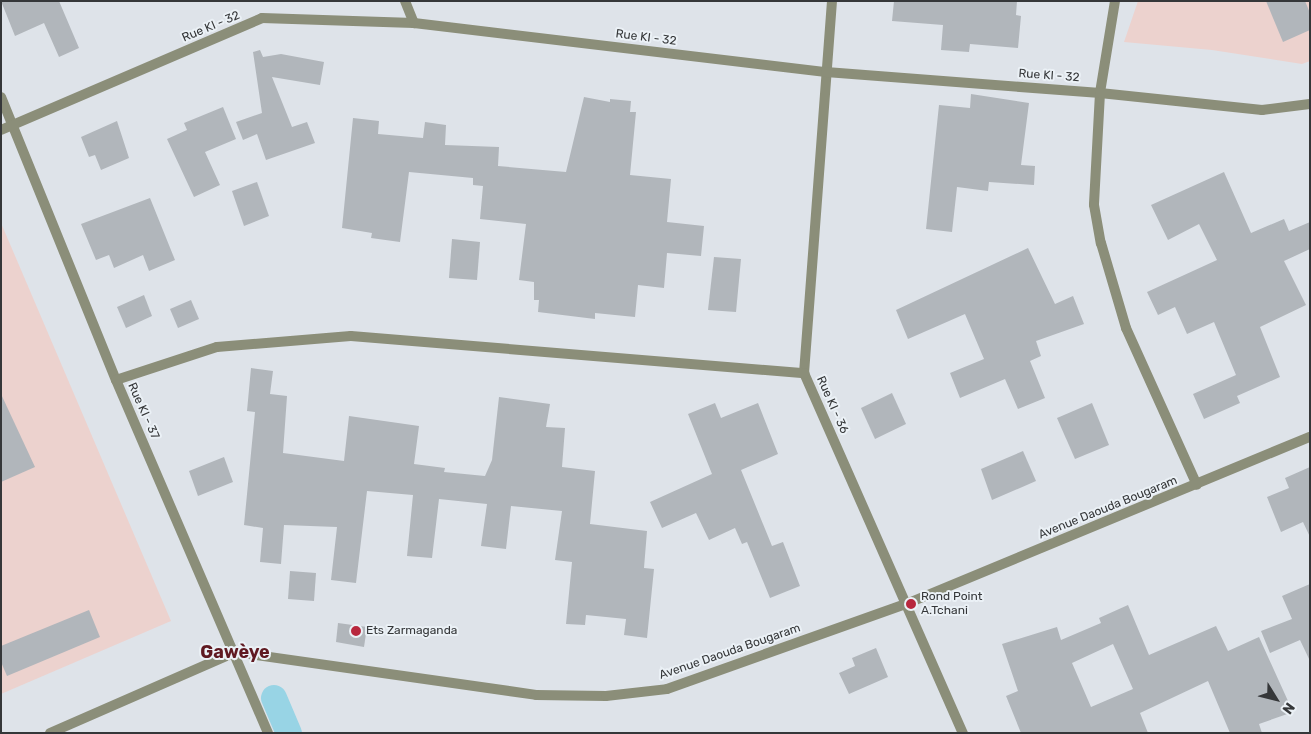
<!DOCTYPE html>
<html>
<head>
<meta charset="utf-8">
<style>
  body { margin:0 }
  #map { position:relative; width:1311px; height:734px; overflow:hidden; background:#dee3e9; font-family:Rubik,sans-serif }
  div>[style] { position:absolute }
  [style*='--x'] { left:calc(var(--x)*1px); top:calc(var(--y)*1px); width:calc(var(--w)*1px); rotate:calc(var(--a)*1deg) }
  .education>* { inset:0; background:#ecd2ce }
  .canal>* { height:26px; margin:-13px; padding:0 13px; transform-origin:13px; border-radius:13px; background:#98d4e5 }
  .building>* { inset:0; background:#b1b6bb }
  .minor>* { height:10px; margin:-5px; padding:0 5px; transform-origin:5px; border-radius:5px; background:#8b8e79 }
  .tertiary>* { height:10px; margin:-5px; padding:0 5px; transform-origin:5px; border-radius:5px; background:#8b8e79 }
  .dots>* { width:14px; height:14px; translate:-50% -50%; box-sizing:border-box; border:2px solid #ebf1f6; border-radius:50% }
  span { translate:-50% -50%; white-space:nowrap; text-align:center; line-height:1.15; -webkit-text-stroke:4px #ebf1f6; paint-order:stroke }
  .street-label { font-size:12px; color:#353739 }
  .poi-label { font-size:12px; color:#353739 }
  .left { translate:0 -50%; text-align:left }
  .district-label { font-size:18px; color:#5f1921; font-weight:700 }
  .frame { position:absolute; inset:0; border:2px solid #353739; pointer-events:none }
  .north { position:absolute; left:1251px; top:674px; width:50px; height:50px; -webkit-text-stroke:4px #ebf1f6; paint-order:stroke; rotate:126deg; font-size:14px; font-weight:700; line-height:20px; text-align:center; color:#353739 }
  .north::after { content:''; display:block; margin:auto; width:18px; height:22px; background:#353739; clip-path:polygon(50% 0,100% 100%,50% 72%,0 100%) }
</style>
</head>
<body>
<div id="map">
  <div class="education">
    <i style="clip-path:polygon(1138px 1px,1310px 1px,1310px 61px,1302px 64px,1212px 50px,1124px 42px)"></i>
    <i style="clip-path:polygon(1px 223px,171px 621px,1px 694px)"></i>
  </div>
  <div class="canal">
    <i style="--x:274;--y:698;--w:38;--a:67"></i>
  </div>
  <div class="building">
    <i style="clip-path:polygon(1px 1px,59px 1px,79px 48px,59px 57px,44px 23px,15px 36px)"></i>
    <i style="clip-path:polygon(894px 1px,1017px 1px,1016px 15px,1021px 16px,1018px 48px,970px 44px,969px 52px,941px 50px,943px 25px,892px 21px)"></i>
    <i style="clip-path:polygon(1266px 1px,1305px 1px,1310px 13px,1310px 30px,1283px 42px)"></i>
    <i style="clip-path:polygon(260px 50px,263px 57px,281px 54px,324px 62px,320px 85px,272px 77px,292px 127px,307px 122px,315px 143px,266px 160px,257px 134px,243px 140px,236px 122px,262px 113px,253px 52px)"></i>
    <i style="clip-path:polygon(971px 94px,1029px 103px,1021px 165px,1035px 166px,1034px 185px,989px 182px,988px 191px,957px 187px,952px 232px,926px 229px,939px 105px,970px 108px)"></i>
    <i style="clip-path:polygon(584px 97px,610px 102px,610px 99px,631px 101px,630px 112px,636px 112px,630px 175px,671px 179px,667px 222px,704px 226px,701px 256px,667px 253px,664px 288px,638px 285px,635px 317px,595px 313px,595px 319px,538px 312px,539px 300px,534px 300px,534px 282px,519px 280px,526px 224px,480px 219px,483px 186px,473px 185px,473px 178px,409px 172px,400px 242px,371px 238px,372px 233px,342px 228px,353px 118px,379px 121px,378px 134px,423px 138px,425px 122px,446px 125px,445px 145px,499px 147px,498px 166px,566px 172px)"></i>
    <i style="clip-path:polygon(223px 107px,236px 139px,205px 152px,220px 185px,194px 197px,167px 139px,187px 130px,184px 123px)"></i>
    <i style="clip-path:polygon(117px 121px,129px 158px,101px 170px,95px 155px,89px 157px,81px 137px)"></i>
    <i style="clip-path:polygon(1224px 172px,1251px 233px,1284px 219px,1289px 231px,1310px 222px,1310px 249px,1284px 261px,1306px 305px,1260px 327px,1280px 377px,1237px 396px,1240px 403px,1204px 419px,1193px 394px,1236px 375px,1214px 322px,1187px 334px,1175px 307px,1158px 315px,1147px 292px,1217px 260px,1199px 224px,1168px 240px,1151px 205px)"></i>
    <i style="clip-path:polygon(257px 182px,269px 216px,244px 226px,232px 191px)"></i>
    <i style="clip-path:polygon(150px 198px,175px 260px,149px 271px,143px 255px,114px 268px,109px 255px,96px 260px,81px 224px)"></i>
    <i style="clip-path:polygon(452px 239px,480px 242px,477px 280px,449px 278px)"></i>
    <i style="clip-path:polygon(1028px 248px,1055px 304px,1073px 296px,1084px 324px,1036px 341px,1041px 356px,1030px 361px,1045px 398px,1018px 409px,1005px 379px,960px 398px,950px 373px,984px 359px,965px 314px,908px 339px,896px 310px)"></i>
    <i style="clip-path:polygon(714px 257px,741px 259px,736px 312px,708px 310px)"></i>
    <i style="clip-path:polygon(144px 295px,152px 316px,126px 328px,117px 307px)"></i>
    <i style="clip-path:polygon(191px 300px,199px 319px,178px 328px,170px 309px)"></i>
    <i style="clip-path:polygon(251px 368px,273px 371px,270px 394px,287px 396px,283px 453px,344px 461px,349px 416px,419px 426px,414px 464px,445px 468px,444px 472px,485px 476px,492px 460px,499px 397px,550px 404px,546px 427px,565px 428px,562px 467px,595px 471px,590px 524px,647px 531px,644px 568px,654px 569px,647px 638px,624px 635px,626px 619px,586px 615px,585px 625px,566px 624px,572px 562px,555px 560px,562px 511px,511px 506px,506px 549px,481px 546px,487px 504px,439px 499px,432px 558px,407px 556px,413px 495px,367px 491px,356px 583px,331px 580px,337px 527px,284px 525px,281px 564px,260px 562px,263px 528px,244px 525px,255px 412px,247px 411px)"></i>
    <i style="clip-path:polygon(892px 393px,906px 424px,875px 439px,861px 408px)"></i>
    <i style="clip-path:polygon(1px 394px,35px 467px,1px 482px)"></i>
    <i style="clip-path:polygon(715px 403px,721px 418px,758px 403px,778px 454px,741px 470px,772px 546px,783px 542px,800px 586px,770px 598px,747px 542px,742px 544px,735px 528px,709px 540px,696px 513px,662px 528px,650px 502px,712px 474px,688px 414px)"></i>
    <i style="clip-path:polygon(1092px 403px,1109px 445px,1075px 459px,1057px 418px)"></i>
    <i style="clip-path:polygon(1023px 451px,1036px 481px,992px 500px,981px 469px)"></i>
    <i style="clip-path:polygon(224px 457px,233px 482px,198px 496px,189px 471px)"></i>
    <i style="clip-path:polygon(1310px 467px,1310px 537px,1303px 522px,1281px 532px,1267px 497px,1289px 488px,1285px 478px)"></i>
    <i style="clip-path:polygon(290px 571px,316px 573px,314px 601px,288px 599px)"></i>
    <i style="clip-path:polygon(1310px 584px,1310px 661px,1300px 640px,1270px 653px,1261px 631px,1292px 619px,1282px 596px)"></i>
    <i style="clip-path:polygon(evenodd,1128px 605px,1149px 655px,1216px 626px,1228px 651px,1259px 637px,1293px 712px,1259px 724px,1262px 733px,1230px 733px,1208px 681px,1140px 713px,1148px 733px,1021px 733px,1006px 696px,1018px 691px,1002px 644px,1057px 627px,1061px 640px,1101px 623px,1099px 618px,1128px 605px,1113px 644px,1133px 689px,1091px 707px,1072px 663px,1113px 644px)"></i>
    <i style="clip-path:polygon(89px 610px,100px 637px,7px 676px,1px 662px,1px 646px)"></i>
    <i style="clip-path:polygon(338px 623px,367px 627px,364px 647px,336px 642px)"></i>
    <i style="clip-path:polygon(876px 648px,888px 677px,849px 694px,839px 673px,855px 666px,852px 658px)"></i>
  </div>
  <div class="minor">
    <i style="--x:405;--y:1;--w:24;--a:68"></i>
    <i style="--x:832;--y:1;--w:373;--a:94.3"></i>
    <i style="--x:804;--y:373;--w:394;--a:66.2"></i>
    <i style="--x:1115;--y:1;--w:93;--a:99.3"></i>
    <i style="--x:1100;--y:93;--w:112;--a:93.1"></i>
    <i style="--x:1094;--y:205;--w:39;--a:80"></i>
    <i style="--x:1101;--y:243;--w:89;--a:73.6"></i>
    <i style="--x:1126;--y:328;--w:172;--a:65.7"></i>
    <i style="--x:1;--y:97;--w:305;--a:67.9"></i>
    <i style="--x:116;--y:380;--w:384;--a:66.7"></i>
    <i style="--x:1;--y:130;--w:284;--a:-23.2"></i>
    <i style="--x:262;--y:18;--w:152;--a:1.9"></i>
    <i style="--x:414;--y:23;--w:415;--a:6.8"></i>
    <i style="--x:826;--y:72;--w:275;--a:4.4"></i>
    <i style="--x:1100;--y:93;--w:163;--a:6"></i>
    <i style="--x:1262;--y:110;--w:48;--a:-7.1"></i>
    <i style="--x:116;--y:380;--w:106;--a:-18.1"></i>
    <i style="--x:217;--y:347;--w:134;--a:-4.7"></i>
    <i style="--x:351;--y:336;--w:455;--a:4.7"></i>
  </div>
  <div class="tertiary">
    <i style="--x:50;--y:733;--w:202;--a:-23.6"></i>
    <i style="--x:235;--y:652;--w:304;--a:8.1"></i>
    <i style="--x:536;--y:695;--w:70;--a:0.8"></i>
    <i style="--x:606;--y:696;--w:61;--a:-6.5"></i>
    <i style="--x:667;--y:689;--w:254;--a:-19.6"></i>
    <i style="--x:906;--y:604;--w:437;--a:-22.5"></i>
  </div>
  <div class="dots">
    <i style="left:911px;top:604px;background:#b8273d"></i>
    <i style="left:356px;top:631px;background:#b8273d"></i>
  </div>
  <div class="street-label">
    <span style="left:211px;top:27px;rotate:-23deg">Rue KI - 32</span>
    <span style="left:646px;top:38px;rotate:7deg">Rue KI - 32</span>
    <span style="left:1049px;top:76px;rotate:4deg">Rue KI - 32</span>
    <span style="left:832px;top:405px;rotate:66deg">Rue KI - 36</span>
    <span style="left:143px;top:411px;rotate:66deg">Rue KI - 37</span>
    <span style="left:1108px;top:508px;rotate:-22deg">Avenue Daouda Bougaram</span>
    <span style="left:730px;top:652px;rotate:-19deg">Avenue Daouda Bougaram</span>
  </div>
  <div class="poi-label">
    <span class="left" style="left:921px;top:604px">Rond Point<br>A.Tchani</span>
    <span class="left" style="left:366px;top:631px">Ets Zarmaganda</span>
  </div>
  <div class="district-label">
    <span style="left:235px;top:652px">Gawèye</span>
  </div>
  <div class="frame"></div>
  <div class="north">N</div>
</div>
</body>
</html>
